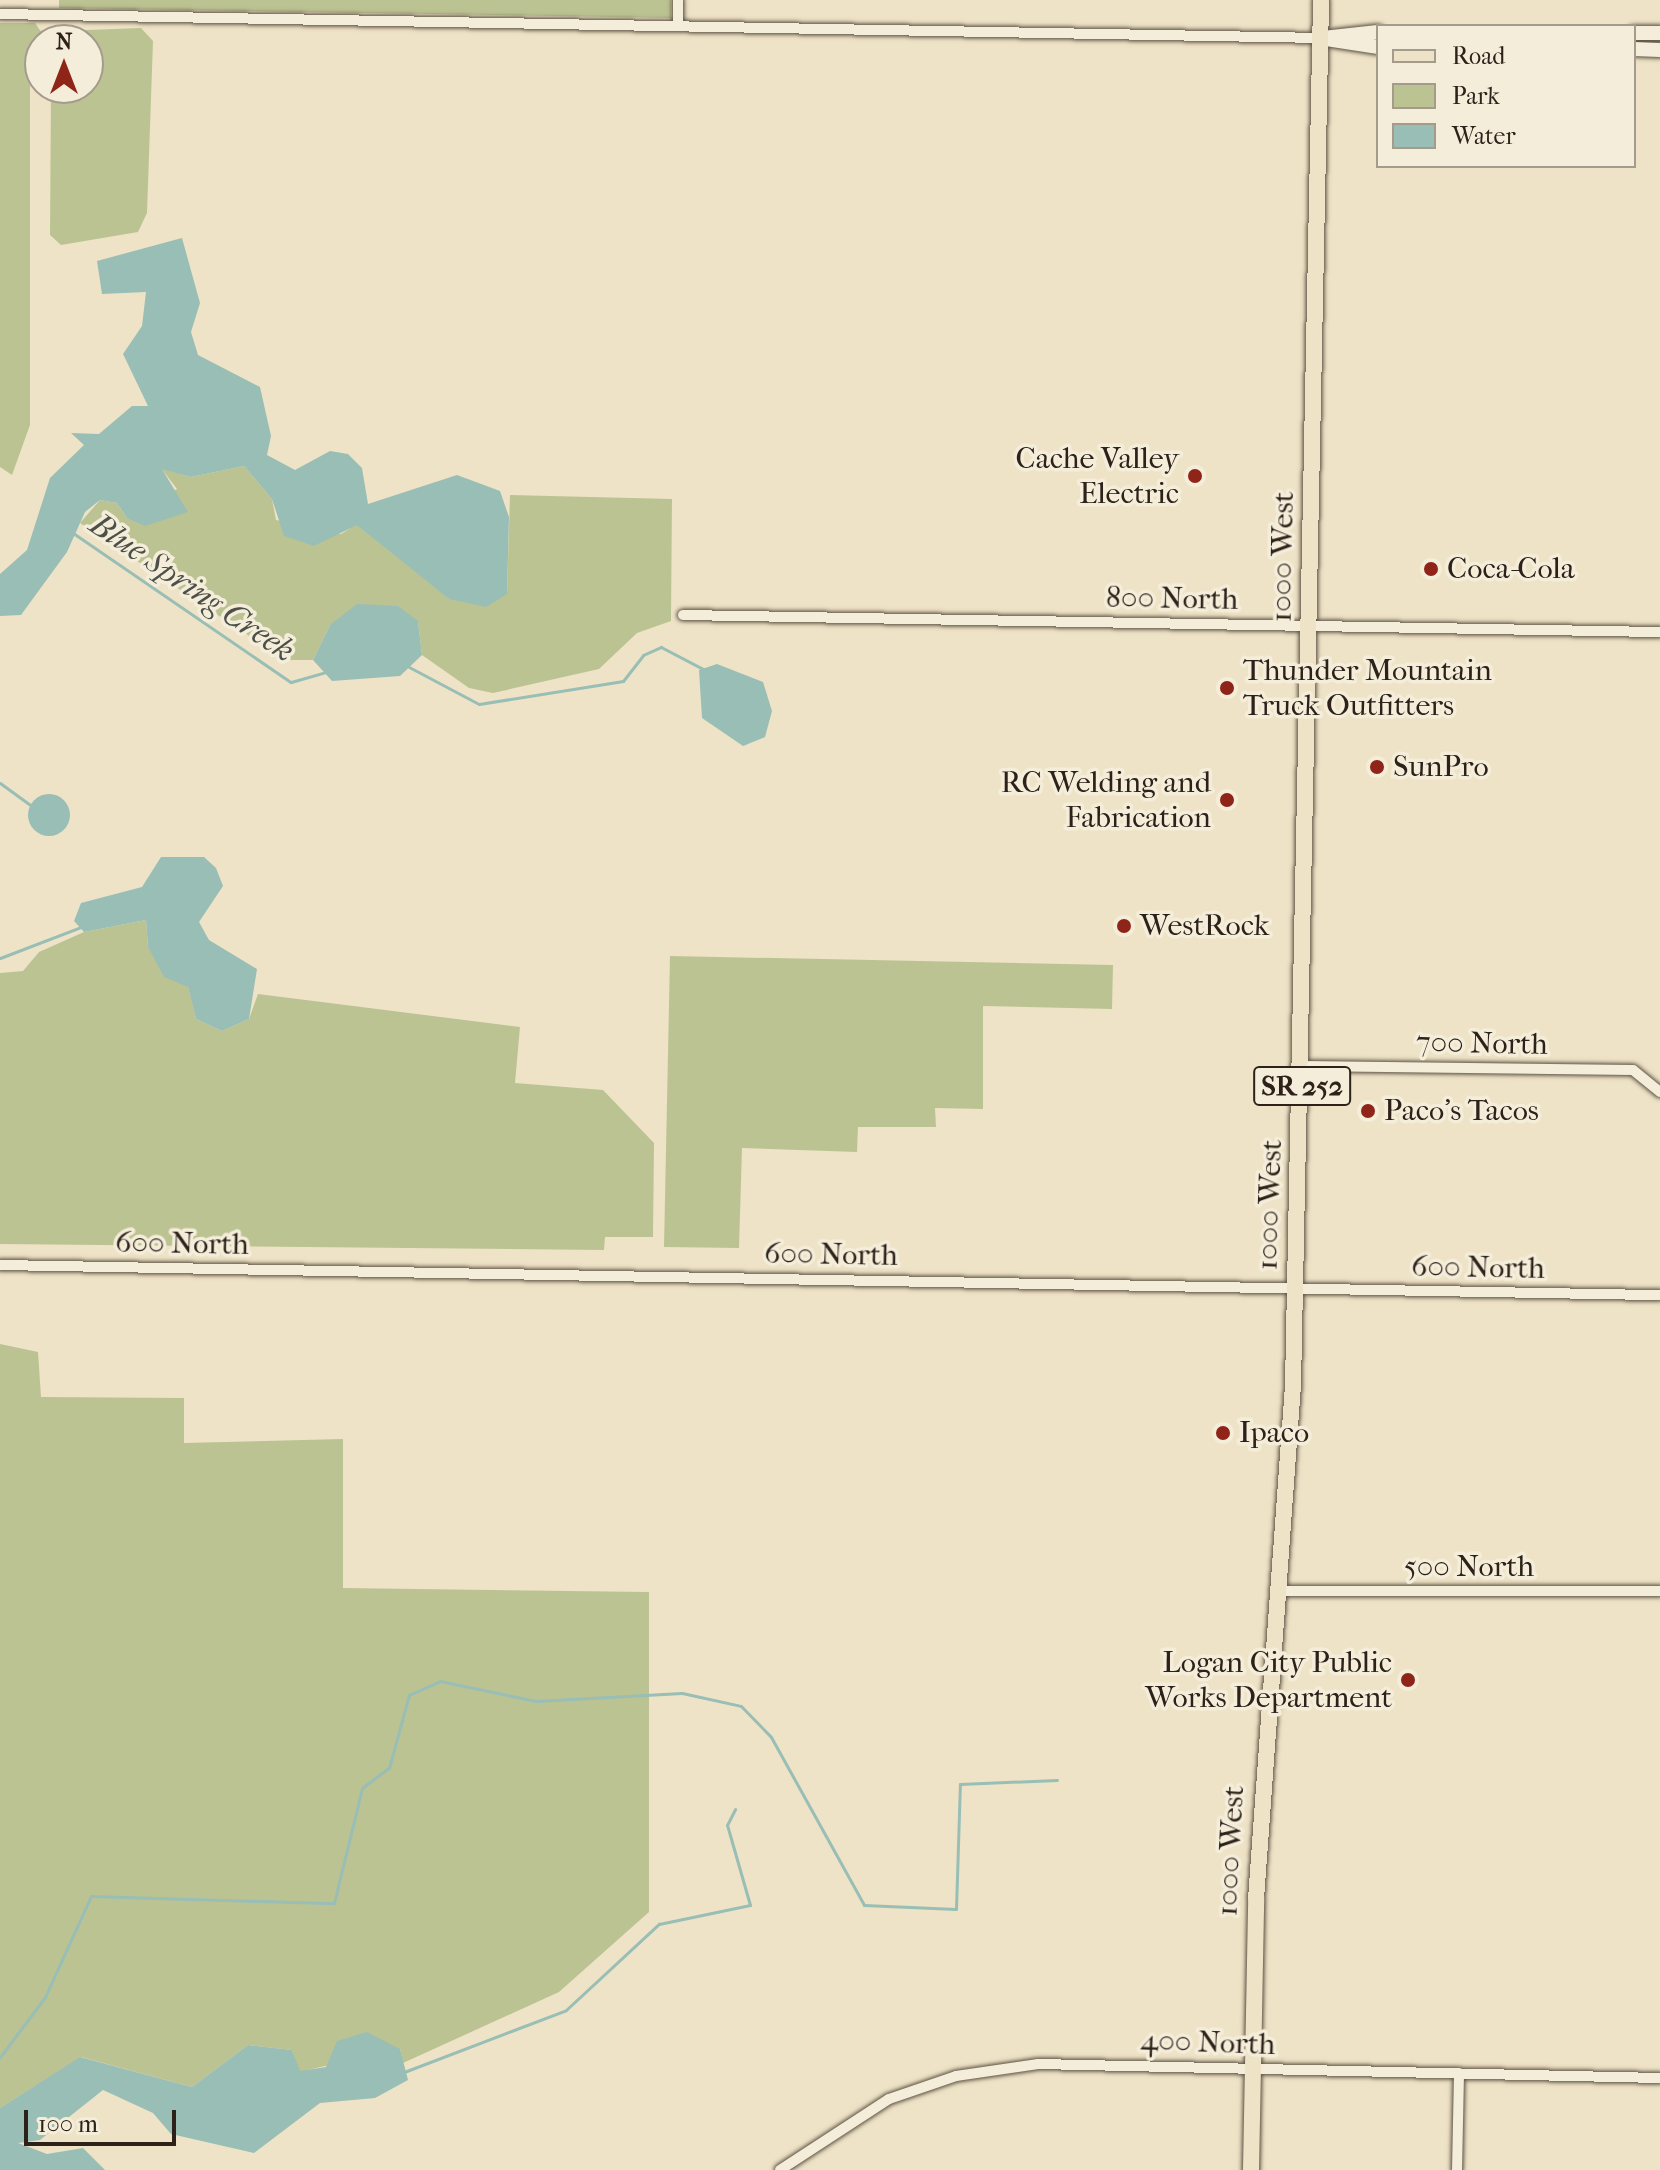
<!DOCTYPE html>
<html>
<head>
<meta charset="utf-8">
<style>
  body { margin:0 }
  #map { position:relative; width:1660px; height:2170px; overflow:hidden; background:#eee3c6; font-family:"IM FELL French Canon",serif }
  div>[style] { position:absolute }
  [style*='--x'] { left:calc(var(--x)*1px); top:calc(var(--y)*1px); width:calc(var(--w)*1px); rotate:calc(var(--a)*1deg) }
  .green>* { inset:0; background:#bcc392 }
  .water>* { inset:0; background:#99beb5 }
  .round { border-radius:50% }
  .stream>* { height:3px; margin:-1.5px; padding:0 1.5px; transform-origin:1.5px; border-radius:1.5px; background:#99beb5 }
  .roads { filter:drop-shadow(0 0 2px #5d5244) drop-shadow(0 0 2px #5d5244) }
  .street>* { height:10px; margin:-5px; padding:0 5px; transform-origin:5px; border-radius:5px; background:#f4edda }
  .secondary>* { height:14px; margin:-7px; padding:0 7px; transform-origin:7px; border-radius:7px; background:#f4edda }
  .primary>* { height:16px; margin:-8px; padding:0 8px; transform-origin:8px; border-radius:8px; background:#eee3c6 }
  .dots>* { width:22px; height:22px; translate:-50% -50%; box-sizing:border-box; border:4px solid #f4edda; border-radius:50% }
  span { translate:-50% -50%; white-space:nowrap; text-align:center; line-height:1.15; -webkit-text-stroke:7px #f4edda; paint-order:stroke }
  .shield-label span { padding:2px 6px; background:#f4edda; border:2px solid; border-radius:6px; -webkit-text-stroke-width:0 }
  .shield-label { font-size:28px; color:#2d2119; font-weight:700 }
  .poi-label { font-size:30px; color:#2d2119 }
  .right { translate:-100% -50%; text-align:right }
  .left { translate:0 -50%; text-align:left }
  .street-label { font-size:30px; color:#2d2119 }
  .water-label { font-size:32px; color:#4d5048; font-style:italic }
  .legend { position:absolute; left:1376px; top:24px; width:260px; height:144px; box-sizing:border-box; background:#f4edda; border:2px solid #a49b8d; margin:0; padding:10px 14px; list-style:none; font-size:24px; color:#2d2119 }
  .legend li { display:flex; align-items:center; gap:16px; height:40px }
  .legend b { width:40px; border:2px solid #a49b8d }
  .north { position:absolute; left:24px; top:24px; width:80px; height:80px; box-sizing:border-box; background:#f4edda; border:2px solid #a49b8d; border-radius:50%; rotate:0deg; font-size:22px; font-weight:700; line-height:32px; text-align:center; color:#2d2119 }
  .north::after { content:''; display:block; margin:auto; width:28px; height:36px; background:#8f2418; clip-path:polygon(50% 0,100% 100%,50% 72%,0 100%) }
  .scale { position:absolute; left:24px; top:2110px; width:152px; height:36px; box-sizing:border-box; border:4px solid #2d2119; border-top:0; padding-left:10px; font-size:24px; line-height:28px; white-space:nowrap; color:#2d2119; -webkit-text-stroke:6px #f4edda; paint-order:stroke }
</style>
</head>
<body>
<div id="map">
  <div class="green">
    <i style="clip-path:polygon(59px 0,671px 0,671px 18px,59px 8px)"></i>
    <i style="clip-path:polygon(0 23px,35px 23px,42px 33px,30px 51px,30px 425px,12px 475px,0 467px)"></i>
    <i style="clip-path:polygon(141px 28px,153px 41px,147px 213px,138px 232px,61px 245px,50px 235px,51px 88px,88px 88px,88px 40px,55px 40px,59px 31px)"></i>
    <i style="clip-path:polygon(244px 466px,272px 499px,276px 520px,341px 534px,357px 524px,387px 542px,449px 599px,507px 593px,510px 495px,672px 499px,671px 621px,637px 633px,599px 669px,493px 693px,469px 688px,422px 655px,418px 621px,330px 625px,313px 660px,285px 660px,80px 523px,100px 500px,117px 503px,127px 518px,177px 489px,161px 468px,191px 477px)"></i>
    <i style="clip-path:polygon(146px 920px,148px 947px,188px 986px,196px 1019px,222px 1031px,249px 1019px,258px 994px,520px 1027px,515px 1083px,603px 1090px,654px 1143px,653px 1237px,605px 1237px,604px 1250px,0 1244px,0 973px,23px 971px,39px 952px,84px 932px)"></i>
    <i style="clip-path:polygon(670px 956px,1113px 965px,1112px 1009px,983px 1006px,983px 1109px,935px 1108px,936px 1127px,858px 1127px,857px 1152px,742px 1148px,739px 1248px,664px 1247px)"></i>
    <i style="clip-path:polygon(0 1344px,38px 1352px,41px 1397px,184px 1398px,184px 1443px,343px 1439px,343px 1588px,649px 1592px,649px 1912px,559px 1992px,403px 2063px,400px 2049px,299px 2072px,292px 2050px,248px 2045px,192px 2087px,81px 2057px,0 2108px)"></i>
  </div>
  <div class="water">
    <i style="clip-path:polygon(182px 238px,200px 303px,191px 332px,198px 355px,260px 387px,271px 436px,267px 455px,295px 470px,330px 451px,348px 454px,362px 468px,368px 504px,457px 475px,500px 491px,509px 517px,507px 594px,486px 607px,449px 599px,357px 525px,314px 546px,284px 536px,272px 499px,244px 466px,191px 477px,162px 469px,188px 512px,145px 526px,127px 518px,117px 503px,100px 500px,85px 512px,67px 552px,21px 615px,0 616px,0 574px,27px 550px,50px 478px,84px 445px,71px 433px,99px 434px,132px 406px,148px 406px,123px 354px,142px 326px,146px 292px,102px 294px,97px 261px)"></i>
    <i style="clip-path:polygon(357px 604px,398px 606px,418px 621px,422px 655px,400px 676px,332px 681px,313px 660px,330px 625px)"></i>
    <i style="clip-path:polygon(717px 664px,763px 682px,772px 711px,765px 737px,743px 746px,702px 718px,699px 670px)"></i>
    <i class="round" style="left:28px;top:794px;width:42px;height:42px"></i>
    <i style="clip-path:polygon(161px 857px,204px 857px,216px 868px,223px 886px,199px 922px,209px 940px,257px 969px,249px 1019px,222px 1031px,196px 1019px,188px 987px,164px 977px,148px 947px,146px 920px,84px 932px,74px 921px,81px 903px,142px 887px)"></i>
    <i style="clip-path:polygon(367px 2032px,400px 2049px,408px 2080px,375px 2098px,320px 2103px,254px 2153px,171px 2134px,153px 2113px,103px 2090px,40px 2140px,18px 2143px,47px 2154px,83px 2148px,105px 2170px,0 2170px,0 2108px,80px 2057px,192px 2087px,248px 2045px,292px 2050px,300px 2071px,326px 2067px,337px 2041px)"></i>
  </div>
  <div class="stream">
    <i style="--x:73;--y:533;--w:264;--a:34.4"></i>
    <i style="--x:291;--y:682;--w:36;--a:-16"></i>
    <i style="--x:409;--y:667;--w:79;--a:27.9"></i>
    <i style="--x:479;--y:704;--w:146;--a:-9.1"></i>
    <i style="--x:623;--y:681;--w:33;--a:-52"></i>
    <i style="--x:643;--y:655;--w:20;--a:-24"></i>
    <i style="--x:661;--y:647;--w:52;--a:27.6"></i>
    <i style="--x:0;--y:783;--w:37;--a:36"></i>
    <i style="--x:0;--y:958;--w:87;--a:-20.9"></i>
    <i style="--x:0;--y:2057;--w:75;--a:-53.1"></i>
    <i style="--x:45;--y:1997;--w:111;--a:-65.5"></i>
    <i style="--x:91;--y:1896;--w:243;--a:1.7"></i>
    <i style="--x:334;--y:1903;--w:118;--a:-76.3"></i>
    <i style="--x:362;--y:1788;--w:34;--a:-37"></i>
    <i style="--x:389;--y:1768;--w:76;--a:-74.7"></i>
    <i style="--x:409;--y:1695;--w:34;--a:-24"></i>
    <i style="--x:440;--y:1681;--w:98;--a:11.8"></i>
    <i style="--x:536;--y:1701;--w:146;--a:-3.1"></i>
    <i style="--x:682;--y:1693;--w:60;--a:12.4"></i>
    <i style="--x:741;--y:1706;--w:43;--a:45.9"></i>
    <i style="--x:771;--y:1737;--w:192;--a:61"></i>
    <i style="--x:864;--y:1905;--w:92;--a:2.5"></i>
    <i style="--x:956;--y:1909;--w:125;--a:-88.2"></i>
    <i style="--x:960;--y:1784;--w:97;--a:-2.4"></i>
    <i style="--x:404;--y:2072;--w:173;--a:-20.9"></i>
    <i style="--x:566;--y:2010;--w:127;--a:-42.8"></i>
    <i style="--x:659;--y:1924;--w:93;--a:-11.8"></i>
    <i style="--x:750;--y:1905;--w:83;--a:-106"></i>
    <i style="--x:727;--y:1825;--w:18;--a:-63"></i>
  </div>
  <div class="roads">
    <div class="street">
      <i style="--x:0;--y:14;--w:1320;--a:1.04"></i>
      <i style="--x:678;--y:24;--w:24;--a:-90"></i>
      <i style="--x:683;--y:615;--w:977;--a:1"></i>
      <i style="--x:1303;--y:1066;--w:330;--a:0.7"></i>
      <i style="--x:1633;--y:1070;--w:35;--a:39"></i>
      <i style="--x:0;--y:1265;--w:1660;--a:1.04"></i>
      <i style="--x:1278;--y:1591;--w:382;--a:0"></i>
      <i style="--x:780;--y:2170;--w:130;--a:-33.1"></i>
      <i style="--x:889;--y:2099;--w:71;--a:-18.9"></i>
      <i style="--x:956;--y:2076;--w:83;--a:-8.3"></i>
      <i style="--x:1038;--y:2064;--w:622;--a:1.29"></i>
      <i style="--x:1457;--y:2170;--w:97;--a:-88.8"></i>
    </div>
    <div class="secondary">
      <i style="--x:1634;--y:33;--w:26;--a:0"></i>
      <i style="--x:1320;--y:38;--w:59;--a:8.8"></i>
      <i style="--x:1323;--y:38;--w:55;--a:-6.2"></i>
      <i style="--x:1634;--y:49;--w:26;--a:2"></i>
    </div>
    <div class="primary">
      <i style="--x:1251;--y:2170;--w:271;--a:-88.9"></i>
      <i style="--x:1256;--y:1899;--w:515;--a:-85.88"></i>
      <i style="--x:1293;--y:1385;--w:1385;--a:-88.84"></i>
    </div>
  </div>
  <div class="dots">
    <i style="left:1195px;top:476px;background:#8f2418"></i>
    <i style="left:1431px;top:569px;background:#8f2418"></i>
    <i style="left:1227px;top:688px;background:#8f2418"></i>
    <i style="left:1377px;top:767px;background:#8f2418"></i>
    <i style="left:1227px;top:800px;background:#8f2418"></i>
    <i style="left:1124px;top:926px;background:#8f2418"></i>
    <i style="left:1368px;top:1111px;background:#8f2418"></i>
    <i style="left:1223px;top:1433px;background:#8f2418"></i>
    <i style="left:1408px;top:1680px;background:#8f2418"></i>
  </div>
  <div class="shield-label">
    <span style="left:1302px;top:1086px">SR 252</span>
  </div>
  <div class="poi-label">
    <span class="right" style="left:1179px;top:476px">Cache Valley<br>Electric</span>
    <span class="left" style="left:1447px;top:569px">Coca-Cola</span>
    <span class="left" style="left:1243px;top:688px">Thunder Mountain<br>Truck Outfitters</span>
    <span class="left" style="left:1393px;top:767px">SunPro</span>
    <span class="right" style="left:1211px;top:800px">RC Welding and<br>Fabrication</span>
    <span class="left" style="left:1140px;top:926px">WestRock</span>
    <span class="left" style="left:1384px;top:1111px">Paco's Tacos</span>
    <span class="left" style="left:1239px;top:1433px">Ipaco</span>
    <span class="right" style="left:1392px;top:1680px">Logan City Public<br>Works Department</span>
  </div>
  <div class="street-label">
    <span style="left:1283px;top:557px;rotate:-89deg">1000 West</span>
    <span style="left:1172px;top:599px;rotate:1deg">800 North</span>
    <span style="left:1482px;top:1044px;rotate:1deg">700 North</span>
    <span style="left:1270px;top:1205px;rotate:-88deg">1000 West</span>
    <span style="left:182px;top:1244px;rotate:1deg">600 North</span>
    <span style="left:831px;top:1255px;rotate:1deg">600 North</span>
    <span style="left:1478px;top:1268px;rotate:1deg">600 North</span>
    <span style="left:1469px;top:1567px">500 North</span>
    <span style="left:1231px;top:1851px;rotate:-87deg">1000 West</span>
    <span style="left:1208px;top:2043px;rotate:2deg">400 North</span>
  </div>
  <div class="water-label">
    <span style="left:192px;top:588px;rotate:34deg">Blue Spring Creek</span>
  </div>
  <ul class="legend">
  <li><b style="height:10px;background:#eee3c6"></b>Road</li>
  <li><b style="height:22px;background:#bcc392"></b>Park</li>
  <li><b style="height:22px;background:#99beb5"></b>Water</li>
  </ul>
  <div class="north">N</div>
  <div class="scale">100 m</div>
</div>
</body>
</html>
